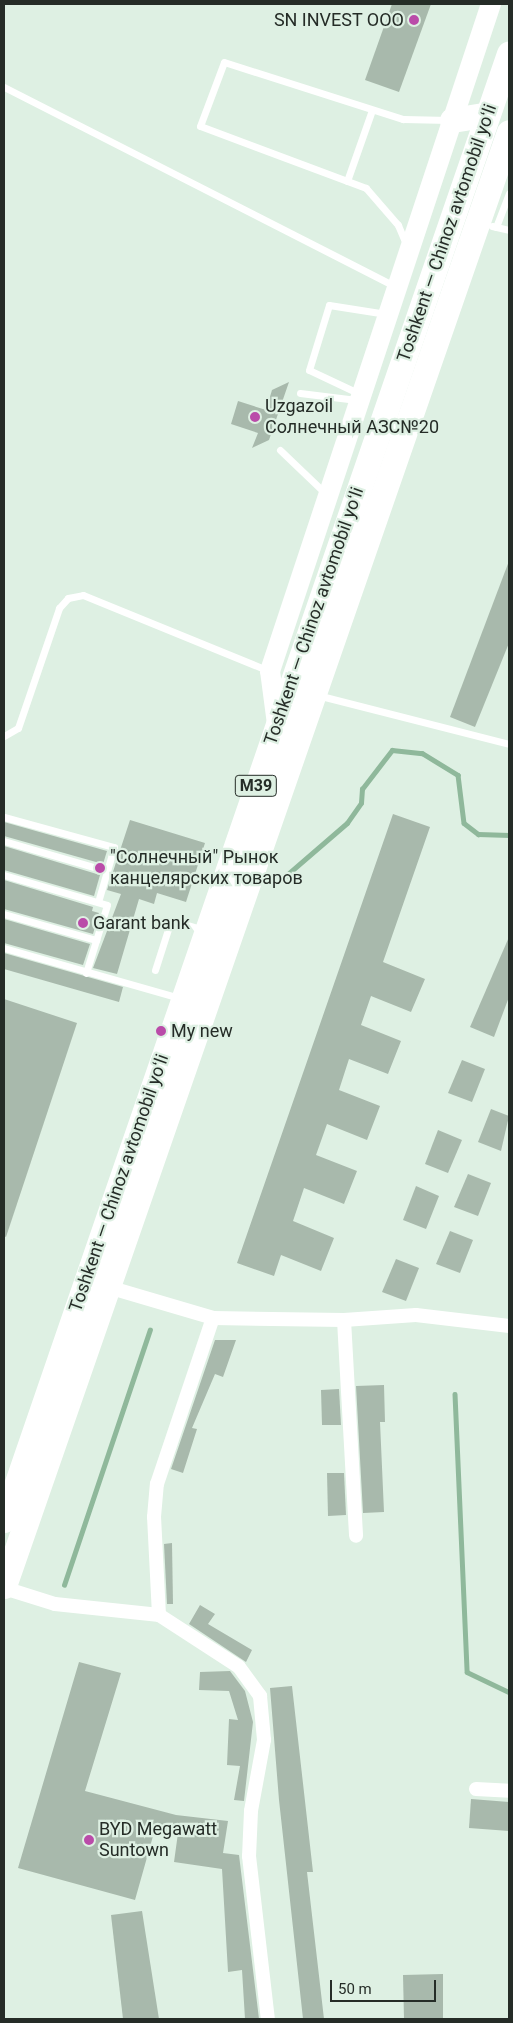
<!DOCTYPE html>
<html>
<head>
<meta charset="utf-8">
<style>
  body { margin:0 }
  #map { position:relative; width:513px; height:2023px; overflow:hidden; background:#def0e3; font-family:Roboto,sans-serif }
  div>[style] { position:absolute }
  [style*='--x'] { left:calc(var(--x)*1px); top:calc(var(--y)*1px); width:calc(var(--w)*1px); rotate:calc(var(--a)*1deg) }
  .stream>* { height:4.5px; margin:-2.25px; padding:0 2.25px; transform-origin:2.25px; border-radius:2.25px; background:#8fb89b }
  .building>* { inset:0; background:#a8b9ac }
  .lane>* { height:7px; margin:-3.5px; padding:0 3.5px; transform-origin:3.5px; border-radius:3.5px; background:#fff }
  .street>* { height:14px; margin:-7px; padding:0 7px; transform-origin:7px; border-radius:7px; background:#fff }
  .secondary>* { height:20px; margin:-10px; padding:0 10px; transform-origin:10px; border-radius:10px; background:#fff }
  .highway>* { height:25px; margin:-12.5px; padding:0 12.5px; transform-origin:12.5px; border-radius:12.5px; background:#fff }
  .dots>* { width:14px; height:14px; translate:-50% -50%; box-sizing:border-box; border:2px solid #def0e3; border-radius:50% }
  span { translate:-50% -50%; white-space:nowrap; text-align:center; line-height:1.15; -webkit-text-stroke:4.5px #def0e3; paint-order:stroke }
  .shield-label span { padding:1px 4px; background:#def0e3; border:1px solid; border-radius:4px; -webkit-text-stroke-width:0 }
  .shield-label { font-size:16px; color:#252c27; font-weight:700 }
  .poi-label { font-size:18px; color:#252c27 }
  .right { translate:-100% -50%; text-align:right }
  .left { translate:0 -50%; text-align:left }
  .street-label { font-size:18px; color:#252c27 }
  .frame { position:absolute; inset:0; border:5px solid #252c27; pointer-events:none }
  .scale { position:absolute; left:330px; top:1980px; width:106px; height:22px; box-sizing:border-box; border:2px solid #252c27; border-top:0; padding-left:6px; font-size:15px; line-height:18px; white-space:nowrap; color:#252c27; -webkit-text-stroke:4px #def0e3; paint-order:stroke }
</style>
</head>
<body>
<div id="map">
  <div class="stream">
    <i style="--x:281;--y:880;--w:87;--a:-40.8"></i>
    <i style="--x:347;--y:823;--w:24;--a:-55"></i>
    <i style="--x:361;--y:803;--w:14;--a:-86"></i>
    <i style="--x:362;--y:789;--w:49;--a:-52.4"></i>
    <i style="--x:392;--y:750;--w:30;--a:6"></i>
    <i style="--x:422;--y:753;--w:42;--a:31.4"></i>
    <i style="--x:458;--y:775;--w:48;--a:82.9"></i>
    <i style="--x:464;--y:823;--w:18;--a:38"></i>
    <i style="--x:478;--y:834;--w:31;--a:2"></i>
    <i style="--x:455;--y:1394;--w:278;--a:87.5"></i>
    <i style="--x:467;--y:1672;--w:47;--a:25.5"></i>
    <i style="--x:64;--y:1585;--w:269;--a:-71.4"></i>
  </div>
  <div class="building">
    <i style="clip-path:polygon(392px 4px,431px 4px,399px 92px,365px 80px)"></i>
    <i style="clip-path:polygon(289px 382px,269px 440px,252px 448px,258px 433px,231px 424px,238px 401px,266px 410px,272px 390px)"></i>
    <i style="clip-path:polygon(509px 561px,509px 643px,475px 727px,450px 717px)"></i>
    <i style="clip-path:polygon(393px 814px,430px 827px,383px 962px,425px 979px,411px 1012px,371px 996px,361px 1025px,401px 1041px,388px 1074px,349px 1059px,339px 1090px,380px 1106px,367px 1140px,327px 1124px,316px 1155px,357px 1171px,344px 1204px,304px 1188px,293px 1221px,334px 1238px,321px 1271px,281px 1255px,274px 1276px,237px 1263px)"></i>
    <i style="clip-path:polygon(130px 820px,205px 843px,186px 902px,157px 893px,154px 904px,139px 899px,117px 974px,93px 968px,121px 894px,107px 890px)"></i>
    <i style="clip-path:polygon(4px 822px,107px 851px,103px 864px,4px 836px)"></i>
    <i style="clip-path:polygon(4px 846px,100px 875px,94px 896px,4px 870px)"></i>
    <i style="clip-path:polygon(4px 880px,93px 907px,92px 911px,99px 913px,93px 934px,4px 909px)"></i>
    <i style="clip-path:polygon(4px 919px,90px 944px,83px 965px,4px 943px)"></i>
    <i style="clip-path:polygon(509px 937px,509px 997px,494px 1037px,470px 1027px)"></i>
    <i style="clip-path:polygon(4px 953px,123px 987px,119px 1002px,4px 969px)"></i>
    <i style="clip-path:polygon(4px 999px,77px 1023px,6px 1237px,4px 1236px)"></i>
    <i style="clip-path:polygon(462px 1060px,485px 1069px,472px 1102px,448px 1093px)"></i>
    <i style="clip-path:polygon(491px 1109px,509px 1116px,501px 1151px,478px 1142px)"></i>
    <i style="clip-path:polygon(438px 1130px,462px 1140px,448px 1173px,425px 1164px)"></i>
    <i style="clip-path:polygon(468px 1174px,491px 1183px,478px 1216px,454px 1207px)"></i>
    <i style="clip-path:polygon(416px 1186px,439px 1196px,426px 1229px,403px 1220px)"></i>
    <i style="clip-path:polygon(450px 1231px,473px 1240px,460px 1273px,436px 1264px)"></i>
    <i style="clip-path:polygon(396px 1259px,419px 1268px,406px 1301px,382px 1292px)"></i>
    <i style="clip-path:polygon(215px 1340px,236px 1340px,223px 1377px,215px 1374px,192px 1428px,197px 1429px,183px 1473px,171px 1469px)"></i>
    <i style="clip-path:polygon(384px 1385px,385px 1422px,380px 1422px,384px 1512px,363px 1513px,356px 1386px)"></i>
    <i style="clip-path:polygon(339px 1389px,341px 1425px,322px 1425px,321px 1390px)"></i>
    <i style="clip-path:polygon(327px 1473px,344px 1473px,346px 1515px,328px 1516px)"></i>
    <i style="clip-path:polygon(172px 1543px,173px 1604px,167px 1604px,164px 1544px)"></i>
    <i style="clip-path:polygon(200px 1605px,215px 1614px,208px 1624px,252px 1650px,246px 1662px,189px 1624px)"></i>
    <i style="clip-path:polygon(79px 1662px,121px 1673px,85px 1791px,176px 1815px,228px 1821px,223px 1853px,239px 1855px,259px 2019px,245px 2019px,242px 1970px,228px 1972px,222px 1869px,174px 1862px,178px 1833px,155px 1829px,135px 1900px,18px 1868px)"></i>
    <i style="clip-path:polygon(230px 1671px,245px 1691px,253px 1722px,244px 1801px,234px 1800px,240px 1766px,227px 1765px,229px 1719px,238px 1720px,229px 1691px,199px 1690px,200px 1672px)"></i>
    <i style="clip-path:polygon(292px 1686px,313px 1872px,307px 1872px,324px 2019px,303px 2019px,279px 1800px,270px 1688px)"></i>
    <i style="clip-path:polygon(471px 1799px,509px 1802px,509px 1831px,469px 1828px)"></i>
    <i style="clip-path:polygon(142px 1911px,159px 2019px,123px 2019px,111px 1915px)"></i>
    <i style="clip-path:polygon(443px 1974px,443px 2019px,404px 2019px,403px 1975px)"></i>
  </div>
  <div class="lane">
    <i style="--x:4;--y:87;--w:439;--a:27"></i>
    <i style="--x:347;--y:181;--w:75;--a:-70.6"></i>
    <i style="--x:492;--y:226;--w:17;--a:13"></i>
    <i style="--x:496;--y:227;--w:36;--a:-69"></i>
    <i style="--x:406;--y:244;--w:21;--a:-113"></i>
    <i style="--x:398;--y:225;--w:49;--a:-130.9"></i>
    <i style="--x:366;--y:188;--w:177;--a:-159.5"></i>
    <i style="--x:200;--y:126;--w:68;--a:-69.4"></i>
    <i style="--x:224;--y:62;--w:188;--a:17.7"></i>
    <i style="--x:403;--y:119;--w:46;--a:1.2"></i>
    <i style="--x:300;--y:393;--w:57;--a:7"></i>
    <i style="--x:360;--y:394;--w:56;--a:-154.8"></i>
    <i style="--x:309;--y:370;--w:68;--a:-72.9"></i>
    <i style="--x:329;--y:305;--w:58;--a:9"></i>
    <i style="--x:280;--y:450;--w:64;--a:43.7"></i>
    <i style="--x:317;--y:695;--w:198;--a:14.3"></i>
    <i style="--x:4;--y:736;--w:16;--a:-30"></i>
    <i style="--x:18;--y:728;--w:127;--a:-71.1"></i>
    <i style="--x:59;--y:608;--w:13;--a:-48"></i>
    <i style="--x:68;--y:598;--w:15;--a:-11"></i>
    <i style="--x:83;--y:595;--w:199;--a:22.2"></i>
    <i style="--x:4;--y:817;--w:114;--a:15.3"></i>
    <i style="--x:114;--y:847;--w:57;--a:106.2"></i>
    <i style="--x:4;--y:841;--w:107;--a:16.2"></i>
    <i style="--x:4;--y:875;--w:107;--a:16.2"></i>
    <i style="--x:107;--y:905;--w:71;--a:107.2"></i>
    <i style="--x:4;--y:914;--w:96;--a:15.8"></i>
    <i style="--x:4;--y:948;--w:183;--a:15.9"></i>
    <i style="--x:155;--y:970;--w:52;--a:-72.3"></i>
    <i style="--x:171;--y:920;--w:34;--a:17"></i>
  </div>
  <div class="street">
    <i style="--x:108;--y:1287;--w:109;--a:16.4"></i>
    <i style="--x:213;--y:1318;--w:131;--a:0.9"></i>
    <i style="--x:344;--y:1320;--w:72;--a:-4"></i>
    <i style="--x:416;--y:1315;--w:94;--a:6.7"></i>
    <i style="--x:344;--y:1320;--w:216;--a:86.8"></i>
    <i style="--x:4;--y:1588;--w:53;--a:17.4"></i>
    <i style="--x:55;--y:1604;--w:105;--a:6"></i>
    <i style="--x:159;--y:1615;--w:95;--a:33"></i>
    <i style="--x:239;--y:1667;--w:36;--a:54"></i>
    <i style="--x:260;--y:1696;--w:44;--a:84.8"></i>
    <i style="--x:264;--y:1740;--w:72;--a:100.4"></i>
    <i style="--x:251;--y:1811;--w:45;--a:92.5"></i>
    <i style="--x:249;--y:1856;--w:164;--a:83.4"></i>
    <i style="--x:159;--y:1615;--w:98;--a:-92.9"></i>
    <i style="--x:154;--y:1517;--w:33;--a:-85"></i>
    <i style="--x:157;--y:1484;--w:175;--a:-71.4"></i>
    <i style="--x:476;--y:1789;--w:33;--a:3"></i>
  </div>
  <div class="secondary">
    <i style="--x:277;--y:724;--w:53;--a:-97.5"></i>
    <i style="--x:270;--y:671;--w:703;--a:-71.67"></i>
  </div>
  <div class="highway">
    <i style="--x:452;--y:120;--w:36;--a:-9"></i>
    <i style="--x:4;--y:1520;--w:1551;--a:-71"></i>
    <i style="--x:4;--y:1586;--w:1539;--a:-70.85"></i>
  </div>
  <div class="dots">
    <i style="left:414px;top:20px;background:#ba4ba9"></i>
    <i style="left:255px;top:417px;background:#ba4ba9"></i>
    <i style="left:100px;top:868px;background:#ba4ba9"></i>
    <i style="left:83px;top:923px;background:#ba4ba9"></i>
    <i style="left:161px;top:1031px;background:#ba4ba9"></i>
    <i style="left:89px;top:1840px;background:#ba4ba9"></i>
  </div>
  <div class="shield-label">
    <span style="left:256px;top:786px">M39</span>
  </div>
  <div class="poi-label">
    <span class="right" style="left:404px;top:20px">SN INVEST ООО</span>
    <span class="left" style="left:265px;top:417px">Uzgazoil<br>Солнечный АЗС№20</span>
    <span class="left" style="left:110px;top:868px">"Солнечный" Рынок<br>канцелярских товаров</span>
    <span class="left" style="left:93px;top:923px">Garant bank</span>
    <span class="left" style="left:171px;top:1031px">My new</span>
    <span class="left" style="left:99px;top:1840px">BYD Megawatt<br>Suntown</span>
  </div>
  <div class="street-label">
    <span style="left:447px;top:233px;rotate:-71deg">Toshkent — Chinoz avtomobil yoʻli</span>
    <span style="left:314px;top:616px;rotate:-71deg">Toshkent — Chinoz avtomobil yoʻli</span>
    <span style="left:119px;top:1183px;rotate:-71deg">Toshkent — Chinoz avtomobil yoʻli</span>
  </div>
  <div class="frame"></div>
  <div class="scale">50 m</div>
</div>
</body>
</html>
